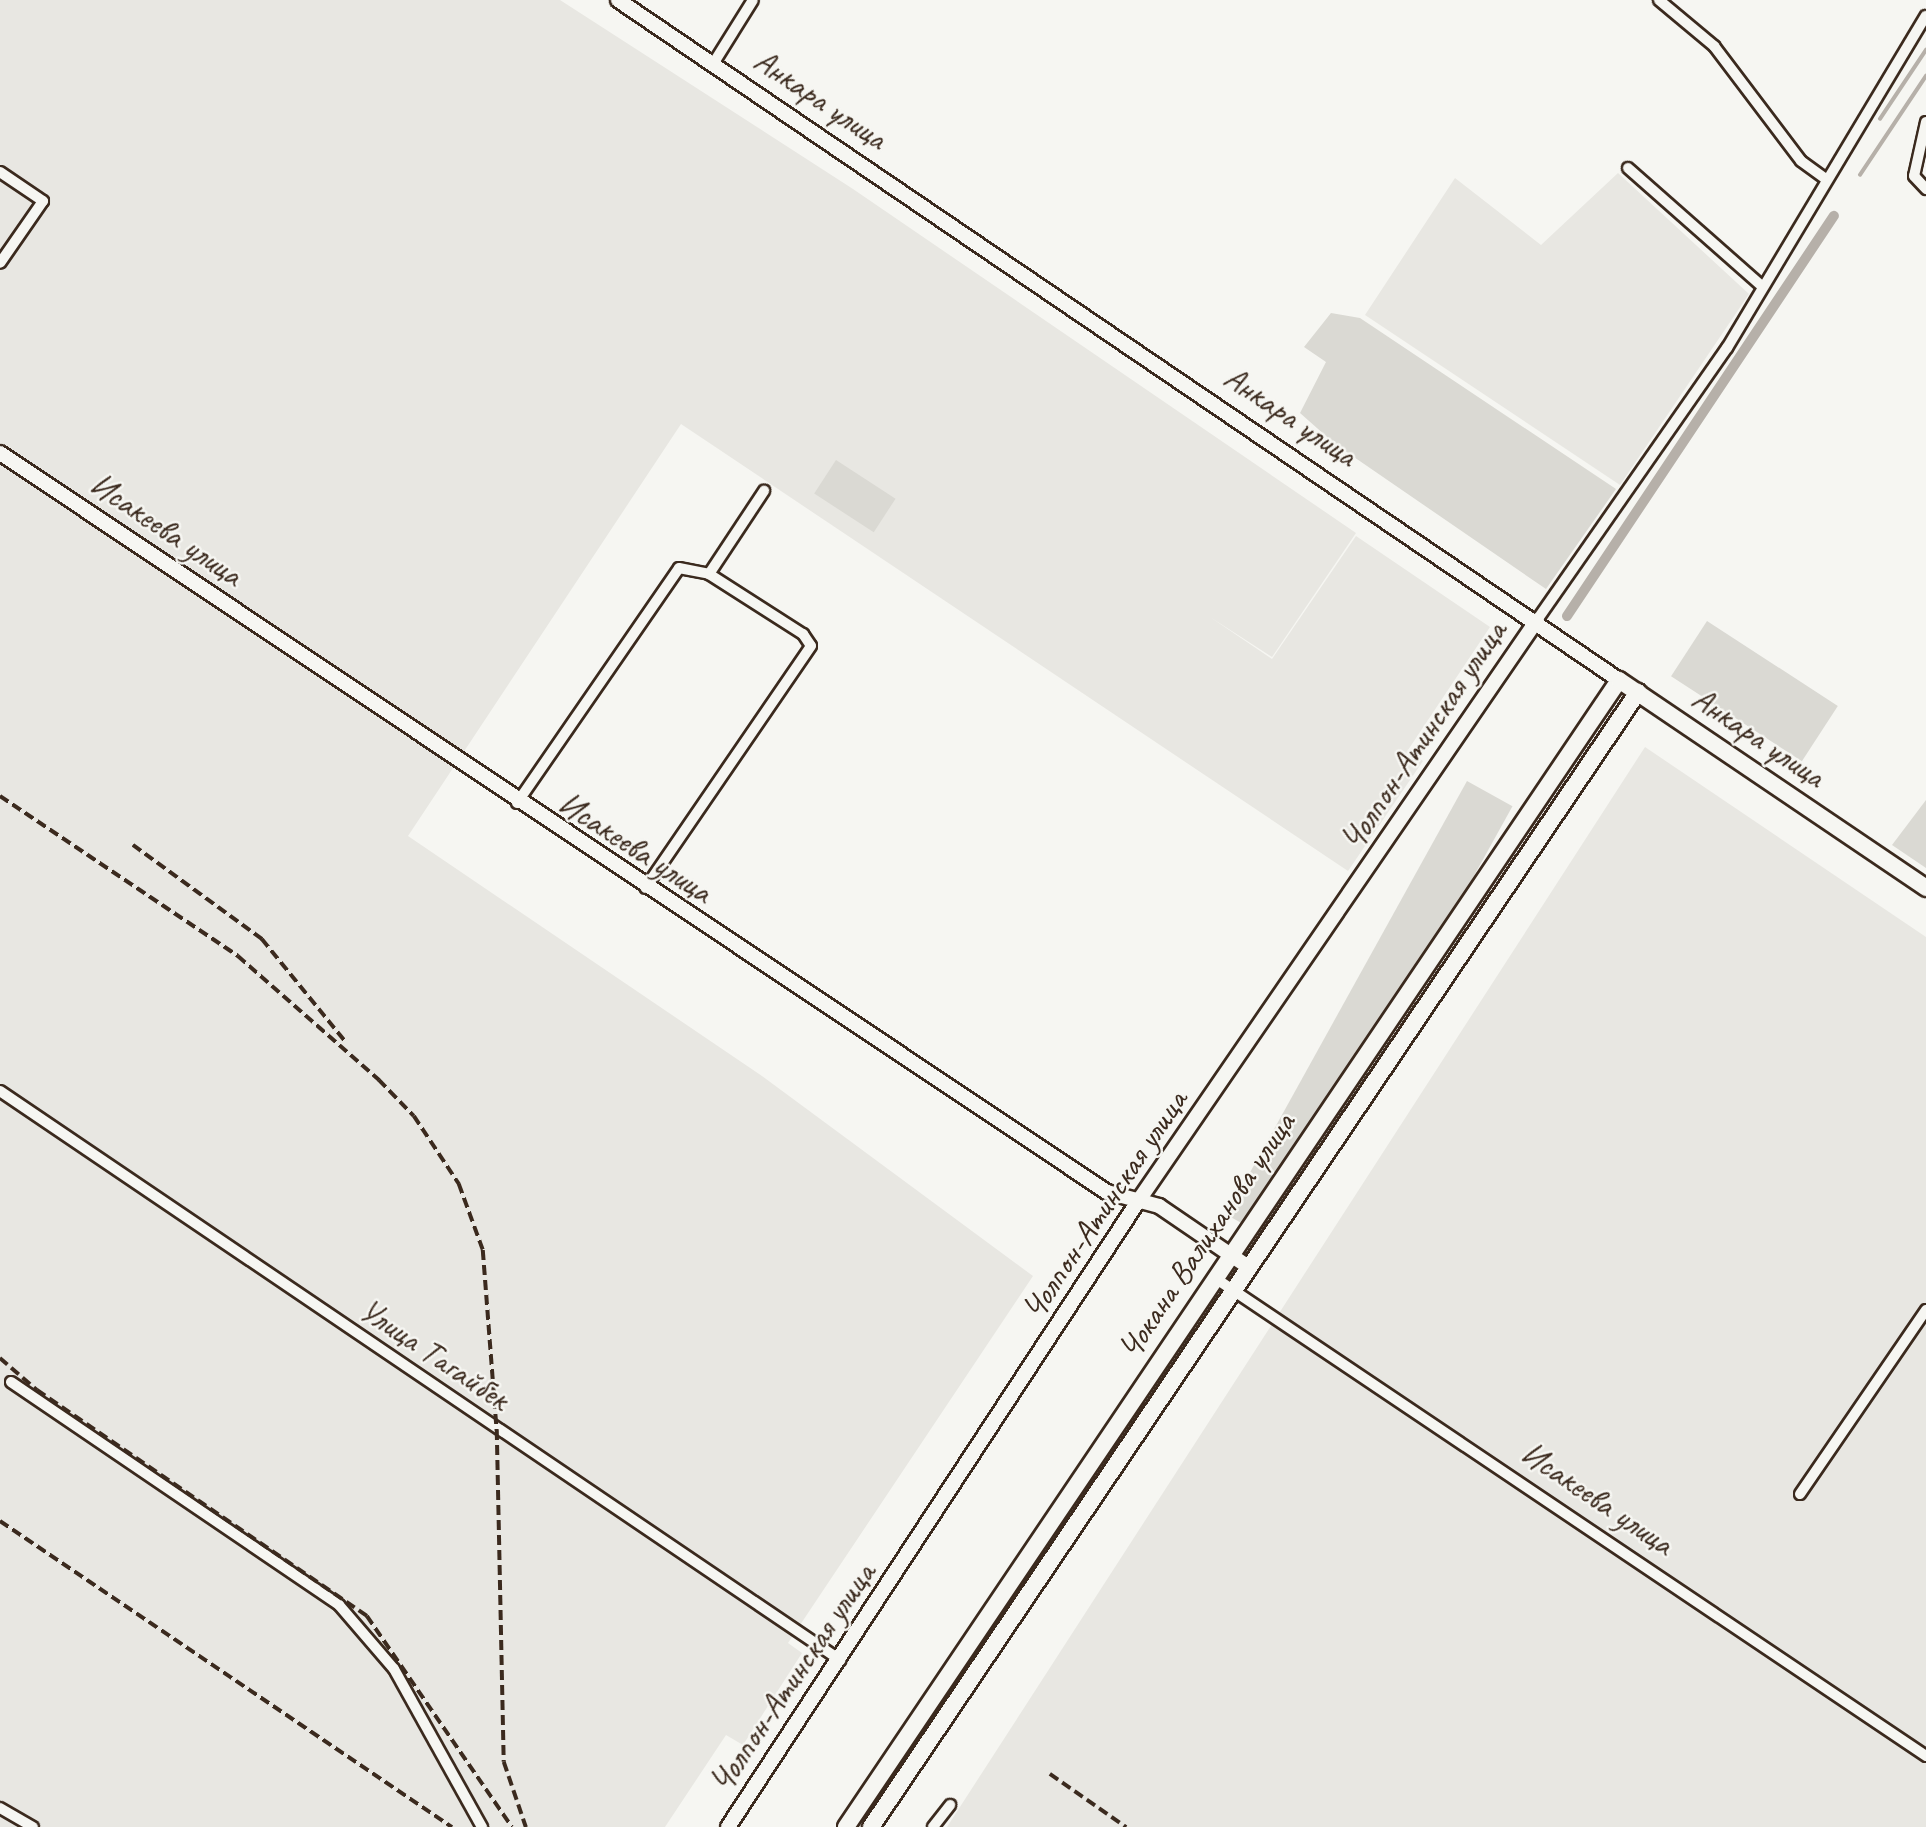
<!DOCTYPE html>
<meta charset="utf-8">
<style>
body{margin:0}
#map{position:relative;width:1926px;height:1827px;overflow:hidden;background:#f6f6f2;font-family:Caveat,sans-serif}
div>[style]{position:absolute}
.built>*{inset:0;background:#e8e7e2}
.green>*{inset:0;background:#dad9d3;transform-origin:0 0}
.stream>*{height:3.5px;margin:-1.75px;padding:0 1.75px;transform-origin:1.75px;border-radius:1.75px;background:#b6b0a9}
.canal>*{height:10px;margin:-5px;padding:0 5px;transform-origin:5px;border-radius:5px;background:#b6b0a9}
.roads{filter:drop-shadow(2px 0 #3b2a1e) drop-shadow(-2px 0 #3b2a1e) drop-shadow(0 2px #3b2a1e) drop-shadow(0 -2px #3b2a1e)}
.street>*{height:10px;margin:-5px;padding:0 5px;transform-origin:5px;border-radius:5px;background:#f6f6f2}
.secondary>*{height:14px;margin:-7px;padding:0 7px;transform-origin:7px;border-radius:7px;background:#f6f6f2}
.primary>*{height:16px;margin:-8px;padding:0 8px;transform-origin:8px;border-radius:8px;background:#f6f6f2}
.rail>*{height:3.5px;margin-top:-1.75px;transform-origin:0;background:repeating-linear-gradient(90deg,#3b2a1e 0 10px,transparent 0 15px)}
span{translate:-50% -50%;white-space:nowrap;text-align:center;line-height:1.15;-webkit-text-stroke:5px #f6f6f2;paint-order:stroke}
.street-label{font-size:33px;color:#3b2a1e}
</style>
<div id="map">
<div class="built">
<div style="clip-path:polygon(0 0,560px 0,853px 189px,1356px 533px,1272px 657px,1210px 617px,1272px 659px,1356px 536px,1490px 627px,1408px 750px,1423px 761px,1348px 871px,681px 424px,408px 836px,762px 1076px,1033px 1276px,788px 1643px,802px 1653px,743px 1745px,726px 1735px,665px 1827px,0 1827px)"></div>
<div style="clip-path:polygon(1618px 173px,1749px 294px,1620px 485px,1365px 315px,1455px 178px,1541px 245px)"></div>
<div style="clip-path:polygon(1645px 747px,1926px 937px,1926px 1827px,947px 1827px)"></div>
</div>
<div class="green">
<div style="clip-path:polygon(1331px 313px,1360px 318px,1616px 489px,1546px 589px,1335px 444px,1300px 413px,1326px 362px,1304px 347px)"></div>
<div style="left:836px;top:460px;width:71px;height:40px;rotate:33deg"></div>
<div style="left:1707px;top:621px;width:156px;height:66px;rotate:33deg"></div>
<div style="left:1467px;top:781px;width:52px;height:496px;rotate:29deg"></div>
<div style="clip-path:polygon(1926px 800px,1926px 868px,1892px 845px)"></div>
</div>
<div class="stream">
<div style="left:1880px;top:119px;width:83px;rotate:-56.3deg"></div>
<div style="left:1860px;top:175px;width:119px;rotate:-56.3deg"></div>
</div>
<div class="canal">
<div style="left:1567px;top:616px;width:481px;rotate:-56.3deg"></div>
</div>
<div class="roads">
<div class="street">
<div style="left:1659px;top:0;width:72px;rotate:39.9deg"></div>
<div style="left:1714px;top:46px;width:144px;rotate:52.9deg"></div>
<div style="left:1801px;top:161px;width:29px;rotate:36deg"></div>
<div style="left:713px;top:64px;width:75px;rotate:-58deg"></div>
<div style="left:1926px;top:122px;width:55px;rotate:102.5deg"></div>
<div style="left:1914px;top:176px;width:18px;rotate:47deg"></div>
<div style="left:1628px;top:168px;width:179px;rotate:41.4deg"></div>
<div style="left:0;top:172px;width:52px;rotate:34deg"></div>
<div style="left:43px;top:201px;width:75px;rotate:124.7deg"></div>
<div style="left:709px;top:574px;width:100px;rotate:-56.5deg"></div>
<div style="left:1537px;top:620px;width:332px;rotate:-55.1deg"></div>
<div style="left:1727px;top:348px;width:387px;rotate:-59.1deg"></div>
<div style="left:517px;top:803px;width:285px;rotate:-55.4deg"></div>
<div style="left:679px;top:568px;width:31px;rotate:11deg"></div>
<div style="left:709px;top:574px;width:112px;rotate:32.6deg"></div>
<div style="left:803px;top:634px;width:14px;rotate:56deg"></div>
<div style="left:811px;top:646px;width:293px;rotate:124.4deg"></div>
<div style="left:0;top:1091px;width:1015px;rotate:34.11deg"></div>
<div style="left:1215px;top:1278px;width:857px;rotate:33.91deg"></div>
<div style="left:11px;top:1382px;width:397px;rotate:34.2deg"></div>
<div style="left:339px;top:1605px;width:84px;rotate:49.3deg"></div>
<div style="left:394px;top:1669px;width:181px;rotate:60.9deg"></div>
<div style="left:1800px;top:1494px;width:223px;rotate:-55.6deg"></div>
<div style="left:0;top:1808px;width:38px;rotate:30deg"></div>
<div style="left:933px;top:1827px;width:28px;rotate:-52deg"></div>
</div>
<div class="secondary">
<div style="left:618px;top:0;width:1210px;rotate:34.19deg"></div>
<div style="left:0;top:453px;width:1331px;rotate:33.73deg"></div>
<div style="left:1107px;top:1192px;width:54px;rotate:15.1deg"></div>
<div style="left:1159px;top:1206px;width:110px;rotate:34.3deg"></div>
<div style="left:728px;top:1827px;width:750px;rotate:-56.76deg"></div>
<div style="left:1139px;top:1200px;width:703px;rotate:-55.54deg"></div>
</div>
<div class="primary">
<div style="left:846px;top:1827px;width:1383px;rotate:-56.02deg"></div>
<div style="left:1619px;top:680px;width:371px;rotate:34.1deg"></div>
<div style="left:871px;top:1827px;width:1370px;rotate:-55.95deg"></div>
</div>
</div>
<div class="rail">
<div style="left:0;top:796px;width:287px;rotate:33.9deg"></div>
<div style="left:238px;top:956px;width:188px;rotate:41.3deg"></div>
<div style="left:379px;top:1080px;width:50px;rotate:45.8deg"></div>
<div style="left:414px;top:1116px;width:82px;rotate:56.5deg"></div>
<div style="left:459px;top:1184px;width:70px;rotate:70deg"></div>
<div style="left:483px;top:1250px;width:181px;rotate:85.6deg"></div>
<div style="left:497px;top:1430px;width:332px;rotate:88.8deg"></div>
<div style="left:504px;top:1762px;width:69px;rotate:71.3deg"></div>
<div style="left:133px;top:845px;width:160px;rotate:36.1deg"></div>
<div style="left:262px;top:939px;width:132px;rotate:50.9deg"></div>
<div style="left:0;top:1358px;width:49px;rotate:40.9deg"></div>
<div style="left:37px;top:1390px;width:400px;rotate:34.4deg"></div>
<div style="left:367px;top:1616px;width:256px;rotate:55.5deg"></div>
<div style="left:0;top:1521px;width:546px;rotate:34.1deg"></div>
<div style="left:1050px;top:1774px;width:93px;rotate:34.9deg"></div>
</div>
<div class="street-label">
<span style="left:820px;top:100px;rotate:34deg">Анкара улица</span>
<span style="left:1290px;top:417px;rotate:34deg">Анкара улица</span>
<span style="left:166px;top:530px;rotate:34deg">Исакеева улица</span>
<span style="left:1424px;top:736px;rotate:-56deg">Чолпон-Атинская улица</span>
<span style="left:1758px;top:738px;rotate:34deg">Анкара улица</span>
<span style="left:635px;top:848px;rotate:33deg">Исакеева улица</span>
<span style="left:1105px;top:1205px;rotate:-56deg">Чолпон-Атинская улица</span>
<span style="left:1207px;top:1236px;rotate:-56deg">Чокана Валиханова улица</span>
<span style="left:434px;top:1355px;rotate:34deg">Улица Тагайбек</span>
<span style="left:1597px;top:1499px;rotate:34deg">Исакеева улица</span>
<span style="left:793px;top:1678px;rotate:-56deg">Чолпон-Атинская улица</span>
</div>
</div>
